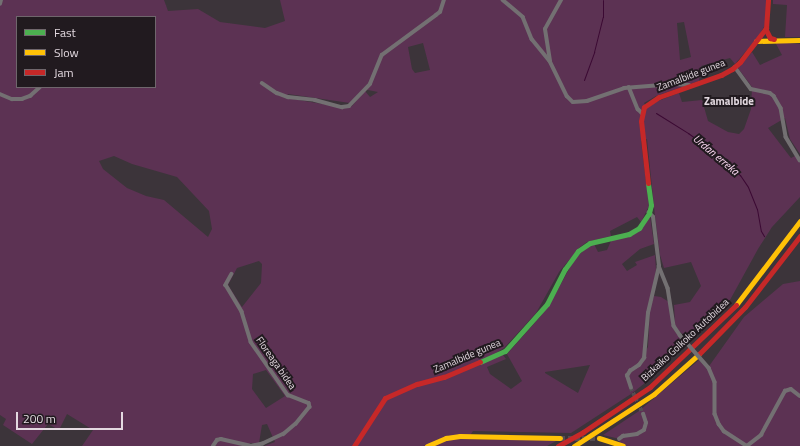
<!DOCTYPE html>
<style>
body{margin:0}
#map{position:relative;width:800px;height:446px;overflow:hidden;background:#3c343a;font-family:"Titillium Web",sans-serif}
div>[style]{position:absolute}
.green>*{inset:0;background:#5c3253}
.stream>*{height:1px;margin:-0.5px;padding:0 0.5px;transform-origin:0.5px;border-radius:0.5px;background:#3b0933}
.street-tunnel>*{height:3.5px;margin-top:-1.75px;transform-origin:0;background:repeating-linear-gradient(90deg,#554d53 0 3.5px,transparent 0 5.5px)}
.secondary-tunnel>*{height:5px;margin-top:-2.5px;transform-origin:0;background:repeating-linear-gradient(90deg,#554d53 0 5px,transparent 0 7.5px)}
.street>*{height:3.5px;margin:-1.75px;padding:0 1.75px;transform-origin:1.75px;border-radius:1.75px;background:#737072}
.fast>*{height:5px;margin:-2.5px;padding:0 2.5px;transform-origin:2.5px;border-radius:2.5px;background:#4caf50}
.slow>*{height:5px;margin:-2.5px;padding:0 2.5px;transform-origin:2.5px;border-radius:2.5px;background:#ffc107}
.jam>*{height:5px;margin:-2.5px;padding:0 2.5px;transform-origin:2.5px;border-radius:2.5px;background:#c62828}
.street-bridge>*{height:3.5px;margin:-1.75px;padding:0 1.75px;transform-origin:1.75px;border-radius:1.75px;background:#737072}
span{translate:-50% -50%;white-space:nowrap;text-align:center;line-height:1.15;-webkit-text-stroke:4px #211a1f;paint-order:stroke}
.street-label{font-size:10px;color:#e3d9e0}
.neighbourhood-label{font-size:11px;color:#e3d9e0;font-weight:700}
.water-label{font-size:11px;color:#fbd7f1;font-style:italic}
.legend{position:absolute;left:16px;top:16px;width:140px;height:72px;box-sizing:border-box;background:#211a1f;border:1px solid #6f666c;margin:0;padding:5px 7px;list-style:none;font-size:12px;color:#e3d9e0}
.legend li{display:flex;align-items:center;gap:8px;height:20px}
.legend b{width:20px;border:1px solid #6f666c}
.scale{position:absolute;left:16px;top:412px;width:107px;height:18px;box-sizing:border-box;border:2px solid #e3d9e0;border-top:0;padding-left:5px;font-size:12px;line-height:14px;white-space:nowrap;color:#e3d9e0;-webkit-text-stroke:3px #211a1f;paint-order:stroke}
</style>
<div id="map">
<div class="green">
<div style="clip-path:polygon(evenodd,0 0,164px 0,168px 11px,198px 9px,220px 22px,265px 28px,285px 21px,280px 0,768px 0,765px 25px,758px 37px,735px 64px,730px 58px,701px 66px,699px 81px,656px 96px,644px 103px,647px 108px,658px 101px,679px 93px,682px 102px,702px 100px,708px 121px,728px 132px,739px 134px,744px 129px,751px 109px,752px 87px,738px 68px,752px 52px,760px 65px,782px 55px,775px 42px,800px 44px,800px 154px,790px 139px,785px 118px,768px 128px,791px 158px,797px 155px,800px 160px,800px 197px,772px 227px,758px 249px,730px 300px,713px 320px,689px 338px,680px 332px,675px 325px,674px 305px,690px 302px,701px 286px,691px 262px,664px 268px,660px 255px,655px 216px,647px 139px,641px 141px,649px 206px,641px 222px,637px 217px,610px 231px,611px 236px,587px 242px,580px 247px,559px 272px,536px 313px,504px 348px,496px 353px,503px 355px,506px 359px,487px 367px,490px 374px,511px 389px,522px 381px,507px 354px,540px 317px,555px 295px,574px 260px,588px 246px,594px 244px,598px 252px,607px 250px,611px 241px,636px 233px,650px 216px,654px 244px,640px 249px,622px 264px,627px 271px,637px 265px,635px 262px,655px 255px,656px 270px,643px 355px,648px 347px,650px 309px,654px 296px,661px 297px,669px 302px,674px 330px,684px 343px,650px 379px,631px 394px,571px 433px,473px 431px,469px 437px,558px 440px,547px 446px,264px 446px,275px 442px,267px 424px,262px 425px,259px 443px,250px 443px,249px 446px,82px 446px,93px 430px,67px 414px,59px 430px,48px 424px,32px 444px,3px 425px,6px 419px,0 415px,0 0,17px 17px,155px 17px,155px 87px,17px 87px,17px 17px,0 0,684px 22px,691px 57px,680px 60px,677px 23px,684px 22px,0 0,423px 43px,430px 70px,415px 73px,412px 69px,408px 47px,423px 43px,0 0,363px 89px,378px 92px,370px 97px,365px 91px,352px 106px,346px 108px,287px 98px,288px 94px,350px 103px,363px 89px,0 0,114px 156px,132px 164px,177px 177px,209px 211px,212px 229px,208px 237px,164px 200px,146px 196px,127px 188px,103px 169px,99px 161px,114px 156px,0 0,259px 261px,262px 264px,261px 283px,242px 307px,228px 285px,237px 268px,259px 261px,0 0,590px 365px,578px 393px,545px 373px,545px 372px,590px 365px,0 0,266px 370px,285px 396px,266px 408px,252px 389px,253px 374px,266px 370px)"></div>
<div style="clip-path:polygon(773px 0,800px 0,800px 37px,785px 37px,787px 5px,773px 4px)"></div>
<div style="clip-path:polygon(800px 281px,800px 446px,618px 446px,620px 439px,603px 435px,639px 411px,699px 360px,707px 369px,744px 317px,783px 284px)"></div>
</div>
<div class="stream">
<div style="left:584px;top:80px;width:30px;rotate:-70deg"></div>
<div style="left:594px;top:52px;width:36px;rotate:-76deg"></div>
<div style="left:603px;top:17px;width:17px;rotate:-90deg"></div>
<div style="left:656px;top:113px;width:38px;rotate:32deg"></div>
<div style="left:688px;top:133px;width:39px;rotate:36deg"></div>
<div style="left:720px;top:156px;width:28px;rotate:44deg"></div>
<div style="left:740px;top:175px;width:14px;rotate:56deg"></div>
<div style="left:748px;top:187px;width:24px;rotate:68deg"></div>
<div style="left:757px;top:209px;width:22px;rotate:80deg"></div>
<div style="left:761px;top:231px;width:6px;rotate:59deg"></div>
</div>
<div class="street-tunnel">
<div style="left:631px;top:388px;width:29px;rotate:65deg"></div>
</div>
<div class="secondary-tunnel">
<div style="left:560px;top:438px;width:39px"></div>
</div>
<div class="street">
<div style="left:503px;top:0;width:26px;rotate:40deg"></div>
<div style="left:523px;top:17px;width:24px;rotate:68deg"></div>
<div style="left:532px;top:39px;width:28px;rotate:51deg"></div>
<div style="left:550px;top:61px;width:39px;rotate:64deg"></div>
<div style="left:567px;top:96px;width:8px;rotate:45deg"></div>
<div style="left:573px;top:102px;width:14px;rotate:-4deg"></div>
<div style="left:587px;top:101px;width:39px;rotate:-19deg"></div>
<div style="left:624px;top:88px;width:50px;rotate:-4.6deg"></div>
<div style="left:674px;top:84px;width:15px;rotate:4deg"></div>
<div style="left:0;top:4px;width:4px;rotate:-76deg"></div>
<div style="left:550px;top:61px;width:32px;rotate:-99deg"></div>
<div style="left:545px;top:29px;width:33px;rotate:-61deg"></div>
<div style="left:735px;top:67px;width:27px;rotate:54deg"></div>
<div style="left:751px;top:89px;width:19px;rotate:12deg"></div>
<div style="left:770px;top:93px;width:5px;rotate:37deg"></div>
<div style="left:774px;top:96px;width:14px;rotate:60deg"></div>
<div style="left:781px;top:108px;width:29px;rotate:80deg"></div>
<div style="left:786px;top:137px;width:27px;rotate:59deg"></div>
<div style="left:262px;top:83px;width:18px;rotate:34deg"></div>
<div style="left:277px;top:93px;width:12px;rotate:20deg"></div>
<div style="left:288px;top:97px;width:27px;rotate:6deg"></div>
<div style="left:315px;top:100px;width:28px;rotate:15deg"></div>
<div style="left:342px;top:107px;width:7px;rotate:-8deg"></div>
<div style="left:349px;top:106px;width:30px;rotate:-46deg"></div>
<div style="left:370px;top:84px;width:31px;rotate:-68deg"></div>
<div style="left:382px;top:55px;width:67px;rotate:-36.5deg"></div>
<div style="left:436px;top:15px;width:5px;rotate:-37deg"></div>
<div style="left:440px;top:12px;width:13px;rotate:-72deg"></div>
<div style="left:629px;top:87px;width:24px;rotate:68deg"></div>
<div style="left:638px;top:109px;width:6px;rotate:45deg"></div>
<div style="left:0;top:94px;width:13px;rotate:23deg"></div>
<div style="left:12px;top:99px;width:10px"></div>
<div style="left:22px;top:99px;width:9px;rotate:-21deg"></div>
<div style="left:30px;top:96px;width:13px;rotate:-42deg"></div>
<div style="left:659px;top:266px;width:24px;rotate:68deg"></div>
<div style="left:668px;top:288px;width:38px;rotate:81deg"></div>
<div style="left:674px;top:326px;width:11px;rotate:56deg"></div>
<div style="left:232px;top:274px;width:13px;rotate:119deg"></div>
<div style="left:226px;top:285px;width:31px;rotate:59deg"></div>
<div style="left:242px;top:312px;width:31px;rotate:73deg"></div>
<div style="left:251px;top:342px;width:65px;rotate:55.1deg"></div>
<div style="left:288px;top:395px;width:22px;rotate:21deg"></div>
<div style="left:309px;top:403px;width:4px;rotate:76deg"></div>
<div style="left:310px;top:407px;width:22px;rotate:129deg"></div>
<div style="left:296px;top:424px;width:16px;rotate:140deg"></div>
<div style="left:284px;top:434px;width:23px;rotate:155deg"></div>
<div style="left:263px;top:444px;width:10px;rotate:169deg"></div>
<div style="left:709px;top:368px;width:15px;rotate:67deg"></div>
<div style="left:715px;top:382px;width:32px;rotate:90deg"></div>
<div style="left:715px;top:414px;width:11px;rotate:68deg"></div>
<div style="left:719px;top:424px;width:9px;rotate:54deg"></div>
<div style="left:724px;top:431px;width:27px;rotate:33deg"></div>
<div style="left:631px;top:388px;width:13px;rotate:-108deg"></div>
<div style="left:627px;top:376px;width:6px;rotate:-59deg"></div>
<div style="left:630px;top:371px;width:11px;rotate:-34deg"></div>
<div style="left:639px;top:365px;width:9px;rotate:-54deg"></div>
<div style="left:644px;top:358px;width:45px;rotate:-84.9deg"></div>
<div style="left:648px;top:313px;width:48px;rotate:-76.8deg"></div>
<div style="left:659px;top:266px;width:49px;rotate:-97deg"></div>
<div style="left:653px;top:217px;width:6px;rotate:-135deg"></div>
<div style="left:619px;top:439px;width:5px;rotate:-37deg"></div>
<div style="left:623px;top:436px;width:14px;rotate:-8deg"></div>
<div style="left:637px;top:434px;width:8px;rotate:-30deg"></div>
<div style="left:644px;top:430px;width:7px;rotate:-74deg"></div>
<div style="left:646px;top:423px;width:9px;rotate:-108deg"></div>
<div style="left:213px;top:446px;width:7px;rotate:-56deg"></div>
<div style="left:217px;top:440px;width:4px;rotate:-14deg"></div>
<div style="left:221px;top:439px;width:32px;rotate:13deg"></div>
<div style="left:747px;top:446px;width:18px;rotate:-38deg"></div>
<div style="left:761px;top:435px;width:50px;rotate:-61.4deg"></div>
<div style="left:785px;top:391px;width:6px;rotate:-18deg"></div>
<div style="left:791px;top:389px;width:11px;rotate:38deg"></div>
</div>
<div class="fast">
<div style="left:480px;top:362px;width:27px;rotate:-24deg"></div>
<div style="left:505px;top:351px;width:63px;rotate:-48.2deg"></div>
<div style="left:547px;top:304px;width:39px;rotate:-63deg"></div>
<div style="left:565px;top:269px;width:22px;rotate:-54deg"></div>
<div style="left:578px;top:251px;width:14px;rotate:-34deg"></div>
<div style="left:590px;top:243px;width:40px;rotate:-13deg"></div>
<div style="left:629px;top:234px;width:12px;rotate:-31deg"></div>
<div style="left:639px;top:228px;width:18px;rotate:-56deg"></div>
<div style="left:649px;top:213px;width:8px;rotate:-76deg"></div>
<div style="left:651px;top:205px;width:22px;rotate:-98deg"></div>
</div>
<div class="slow">
<div style="left:756px;top:41px;width:44px;rotate:-1.3deg"></div>
<div style="left:736px;top:305px;width:106px;rotate:-52.7deg"></div>
<div style="left:599px;top:438px;width:25px;rotate:18deg"></div>
<div style="left:427px;top:446px;width:21px;rotate:-23deg"></div>
<div style="left:446px;top:438px;width:14px;rotate:-8deg"></div>
<div style="left:460px;top:436px;width:100px;rotate:1.1deg"></div>
<div style="left:574px;top:446px;width:95px;rotate:-33deg"></div>
<div style="left:654px;top:394px;width:60px;rotate:-41.6deg"></div>
</div>
<div class="jam">
<div style="left:768px;top:0;width:30px;rotate:94deg"></div>
<div style="left:766px;top:30px;width:9px;rotate:63deg"></div>
<div style="left:770px;top:38px;width:4px;rotate:14deg"></div>
<div style="left:648px;top:183px;width:62px;rotate:-96.4deg"></div>
<div style="left:641px;top:121px;width:14px;rotate:-78deg"></div>
<div style="left:644px;top:107px;width:18px;rotate:-34deg"></div>
<div style="left:659px;top:97px;width:66px;rotate:-19.5deg"></div>
<div style="left:721px;top:75px;width:13px;rotate:-29deg"></div>
<div style="left:732px;top:69px;width:11px;rotate:-41deg"></div>
<div style="left:740px;top:62px;width:43px;rotate:-52.6deg"></div>
<div style="left:699px;top:354px;width:66px;rotate:-45.6deg"></div>
<div style="left:745px;top:307px;width:90px;rotate:-52.2deg"></div>
<div style="left:354px;top:446px;width:57px;rotate:-57.1deg"></div>
<div style="left:385px;top:398px;width:35px;rotate:-24deg"></div>
<div style="left:417px;top:384px;width:28px;rotate:-15deg"></div>
<div style="left:444px;top:377px;width:39px;rotate:-23deg"></div>
<div style="left:558px;top:446px;width:29px;rotate:-29deg"></div>
<div style="left:583px;top:432px;width:81px;rotate:-33.9deg"></div>
<div style="left:650px;top:387px;width:119px;rotate:-43.6deg"></div>
</div>
<div class="street-bridge">
<div style="left:680px;top:335px;width:44px;rotate:48.7deg"></div>
</div>
<div class="street-label">
<span style="left:691px;top:75px;rotate:-21deg">Zamalbide gunea</span>
<span style="left:685px;top:340px;rotate:-43deg">Bizkaiko Golkoko Autobidea</span>
<span style="left:467px;top:356px;rotate:-23deg">Zamalbide gunea</span>
<span style="left:276px;top:363px;rotate:55deg">Floreaga bidea</span>
</div>
<div class="neighbourhood-label">
<span style="left:729px;top:101px">Zamalbide</span>
</div>
<div class="water-label">
<span style="left:716px;top:155px;rotate:40deg">Urdan erreka</span>
</div>
<ul class="legend">
<li><b style="height:5px;background:#4caf50"></b>Fast</li>
<li><b style="height:5px;background:#ffc107"></b>Slow</li>
<li><b style="height:5px;background:#c62828"></b>Jam</li>
</ul>
<div class="scale">200 m</div>
</div>
